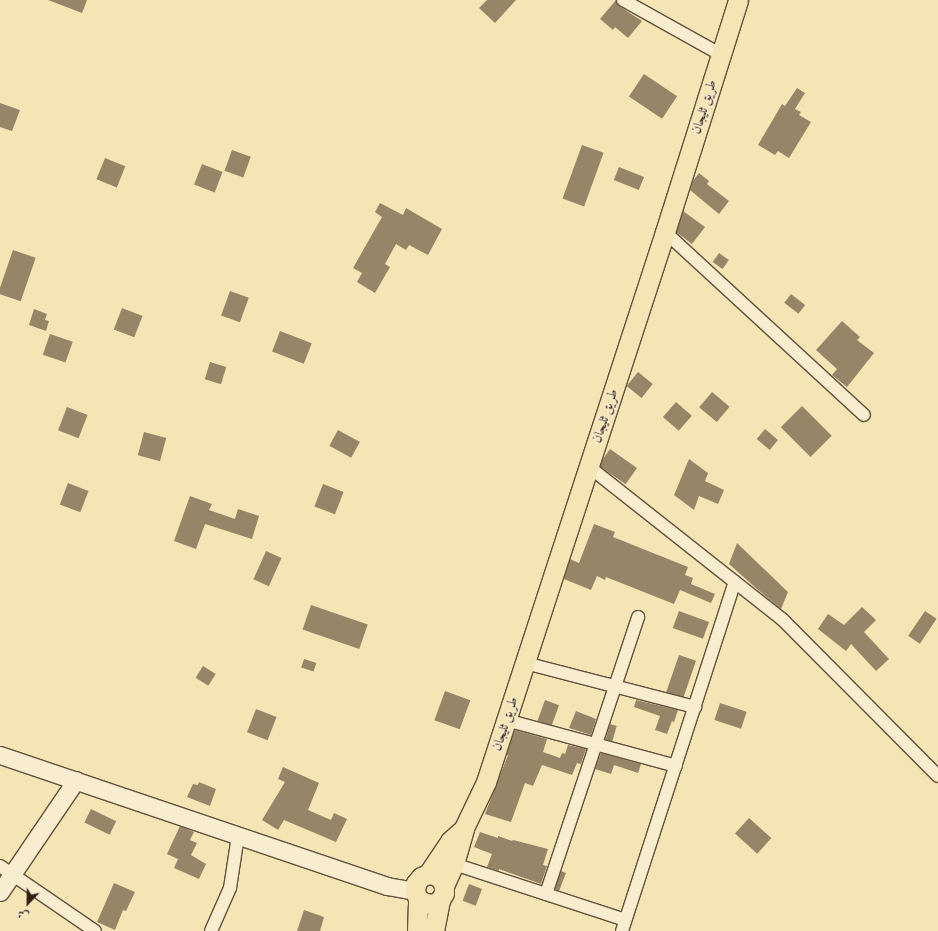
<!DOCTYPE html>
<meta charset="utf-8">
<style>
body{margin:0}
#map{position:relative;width:938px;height:931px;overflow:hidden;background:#f5e4b4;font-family:"IM FELL Great Primer",Amiri,serif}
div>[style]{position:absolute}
.building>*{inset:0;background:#978568;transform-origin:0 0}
.roads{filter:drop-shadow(1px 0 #63503d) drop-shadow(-1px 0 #63503d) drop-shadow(0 1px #63503d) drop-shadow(0 -1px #63503d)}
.street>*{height:12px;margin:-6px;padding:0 6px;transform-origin:6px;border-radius:6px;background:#f8edce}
.secondary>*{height:17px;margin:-8.5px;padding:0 8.5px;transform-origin:8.5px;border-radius:8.5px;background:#f8edce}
.primary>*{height:19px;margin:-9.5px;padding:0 9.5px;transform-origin:9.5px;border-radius:9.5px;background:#f5e4b4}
span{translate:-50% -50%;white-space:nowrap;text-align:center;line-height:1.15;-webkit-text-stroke:3px #f8edce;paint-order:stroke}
.street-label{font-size:14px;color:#321e15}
.north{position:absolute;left:8px;top:883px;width:40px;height:40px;-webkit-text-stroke:3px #f8edce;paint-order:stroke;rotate:202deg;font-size:11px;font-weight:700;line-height:16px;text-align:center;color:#321e15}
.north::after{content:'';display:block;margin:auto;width:14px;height:18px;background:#321e15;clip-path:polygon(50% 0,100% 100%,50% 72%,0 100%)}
</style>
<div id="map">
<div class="building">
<div style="clip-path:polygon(48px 0,87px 0,82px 13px)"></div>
<div style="clip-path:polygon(487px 0,516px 0,495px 23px,479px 8px)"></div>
<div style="clip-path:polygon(616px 0,619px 6px,642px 21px,628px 38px,615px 27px,613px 30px,600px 19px)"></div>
<div style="left:644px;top:74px;width:40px;height:27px;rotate:34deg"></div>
<div style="clip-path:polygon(797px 88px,805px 93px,795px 109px,801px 112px,799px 115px,811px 122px,789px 158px,778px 151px,775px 155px,758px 145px,782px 104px,785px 106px)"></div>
<div style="clip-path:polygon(0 103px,20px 110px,12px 131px,0 127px)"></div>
<div style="left:582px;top:145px;width:23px;height:57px;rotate:20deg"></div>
<div style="left:232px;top:150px;width:20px;height:22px;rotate:20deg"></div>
<div style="left:105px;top:158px;width:22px;height:23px;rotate:22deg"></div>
<div style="left:202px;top:164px;width:22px;height:22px;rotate:21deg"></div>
<div style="left:619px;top:167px;width:27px;height:14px;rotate:22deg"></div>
<div style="clip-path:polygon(699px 173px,709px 181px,707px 184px,729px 201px,719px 214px,690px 190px,693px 181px)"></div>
<div style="clip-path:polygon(380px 203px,403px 215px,406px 208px,442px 229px,428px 255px,409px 245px,406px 250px,396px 244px,385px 264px,390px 267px,375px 293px,357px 282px,362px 273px,353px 268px,382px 217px,375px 212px)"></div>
<div style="clip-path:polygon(683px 211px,705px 227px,692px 244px,676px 232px)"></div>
<div style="left:13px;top:250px;width:24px;height:46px;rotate:19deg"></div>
<div style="left:719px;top:253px;width:12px;height:11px;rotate:35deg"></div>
<div style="left:230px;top:291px;width:20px;height:26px;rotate:20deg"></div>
<div style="left:791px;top:294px;width:18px;height:11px;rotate:38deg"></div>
<div style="left:122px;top:308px;width:22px;height:23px;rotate:21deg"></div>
<div style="clip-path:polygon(34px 309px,47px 314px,45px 320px,49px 321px,46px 331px,29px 325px)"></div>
<div style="clip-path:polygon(842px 321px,860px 337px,857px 340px,874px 353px,847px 387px,832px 375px,837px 369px,816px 350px)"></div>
<div style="left:280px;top:331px;width:34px;height:22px;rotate:21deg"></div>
<div style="left:50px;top:334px;width:24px;height:22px;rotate:19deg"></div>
<div style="left:210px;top:362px;width:17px;height:18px;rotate:17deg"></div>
<div style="left:638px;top:372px;width:19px;height:18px;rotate:39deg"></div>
<div style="left:712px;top:392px;width:23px;height:20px;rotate:40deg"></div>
<div style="left:676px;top:402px;width:21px;height:20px;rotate:41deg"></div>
<div style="left:802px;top:406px;width:42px;height:30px;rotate:45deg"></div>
<div style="left:67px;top:407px;width:22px;height:25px;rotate:21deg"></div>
<div style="left:765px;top:429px;width:17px;height:13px;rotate:40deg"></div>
<div style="left:338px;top:430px;width:25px;height:18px;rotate:29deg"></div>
<div style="left:144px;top:432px;width:23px;height:24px;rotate:15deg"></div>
<div style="left:610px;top:449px;width:33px;height:20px;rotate:35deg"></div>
<div style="clip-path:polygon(689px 459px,708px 473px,705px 481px,724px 490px,718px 504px,699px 496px,694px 510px,674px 495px)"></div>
<div style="left:68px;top:483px;width:22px;height:23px;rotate:21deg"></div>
<div style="left:323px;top:484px;width:22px;height:24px;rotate:21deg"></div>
<div style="clip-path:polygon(190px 496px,212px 504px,209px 510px,235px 519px,238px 509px,259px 516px,252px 539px,205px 524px,196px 549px,174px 541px)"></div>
<div style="clip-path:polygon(594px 524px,615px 532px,613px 537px,688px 567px,685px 575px,693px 578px,691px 584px,715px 594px,711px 603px,680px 590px,674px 604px,606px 577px,605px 580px,597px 576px,591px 590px,564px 579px,570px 559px,579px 563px)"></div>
<div style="clip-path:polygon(737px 543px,788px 592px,781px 609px,757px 589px,729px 564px)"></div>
<div style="left:266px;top:551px;width:17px;height:31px;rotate:24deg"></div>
<div style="left:311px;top:605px;width:60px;height:26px;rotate:19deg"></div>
<div style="clip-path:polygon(862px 607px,876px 620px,864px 632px,889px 659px,876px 671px,851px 644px,846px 651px,818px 629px,828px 614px,844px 625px)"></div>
<div style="left:679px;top:611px;width:32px;height:18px;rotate:20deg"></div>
<div style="left:925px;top:611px;width:14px;height:30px;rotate:34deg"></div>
<div style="left:679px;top:655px;width:18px;height:40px;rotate:19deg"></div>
<div style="left:304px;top:659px;width:13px;height:9px;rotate:18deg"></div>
<div style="left:203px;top:666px;width:15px;height:14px;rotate:32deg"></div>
<div style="left:445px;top:691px;width:27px;height:31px;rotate:20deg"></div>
<div style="left:545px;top:700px;width:15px;height:22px;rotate:20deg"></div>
<div style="clip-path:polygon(636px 700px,678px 710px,674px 722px,672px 721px,667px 734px,655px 730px,660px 716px,634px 707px)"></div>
<div style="left:720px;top:703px;width:28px;height:18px;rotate:18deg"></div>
<div style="left:256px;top:709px;width:22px;height:25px;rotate:21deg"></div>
<div style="clip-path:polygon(576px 711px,596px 719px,591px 735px,569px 728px)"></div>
<div style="left:610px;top:724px;width:7px;height:16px;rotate:16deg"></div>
<div style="clip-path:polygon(515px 730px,547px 739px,543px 752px,560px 758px,562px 753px,565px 754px,568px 745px,586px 749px,581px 764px,577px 763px,572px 775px,542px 765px,533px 786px,525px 783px,511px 822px,485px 814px,508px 755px,506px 755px)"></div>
<div style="clip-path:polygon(601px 753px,641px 764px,638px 773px,614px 765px,611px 774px,595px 769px)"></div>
<div style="clip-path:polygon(283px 767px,319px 783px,308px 810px,331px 820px,334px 813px,347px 819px,336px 842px,284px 820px,278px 830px,262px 820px,285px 782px,278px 779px)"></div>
<div style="clip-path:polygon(199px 782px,216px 789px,210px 806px,187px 797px,193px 784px,198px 785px)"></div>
<div style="left:91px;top:809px;width:28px;height:15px;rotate:26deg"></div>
<div style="left:749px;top:818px;width:30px;height:21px;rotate:42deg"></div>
<div style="clip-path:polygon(180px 826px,194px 832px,190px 840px,197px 843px,191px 855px,206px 864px,199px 879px,174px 868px,178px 859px,167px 854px)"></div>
<div style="clip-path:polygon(480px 832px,498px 838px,498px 836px,512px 841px,513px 840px,548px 849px,543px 865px,547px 866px,541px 884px,499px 869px,499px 871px,487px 867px,492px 854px,474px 847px)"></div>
<div style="clip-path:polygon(561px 871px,566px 873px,559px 891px,555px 889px)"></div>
<div style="clip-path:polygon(114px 883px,135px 892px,126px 911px,123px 910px,115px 930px,97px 922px)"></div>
<div style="left:469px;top:884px;width:14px;height:18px;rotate:21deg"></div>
<div style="clip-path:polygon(304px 910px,324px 917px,320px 931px,297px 931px)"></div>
</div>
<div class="roads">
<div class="street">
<div style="left:623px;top:0;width:111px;rotate:29.1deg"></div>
<div style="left:665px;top:232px;width:270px;rotate:42.6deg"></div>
<div style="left:588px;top:466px;width:247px;rotate:38.3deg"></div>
<div style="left:782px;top:619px;width:221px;rotate:45.2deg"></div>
<div style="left:525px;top:663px;width:176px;rotate:14.5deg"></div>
<div style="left:506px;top:720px;width:176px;rotate:15.1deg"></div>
<div style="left:454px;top:864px;width:180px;rotate:18.1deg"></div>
<div style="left:0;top:866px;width:115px;rotate:34.4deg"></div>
<div style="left:546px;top:894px;width:292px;rotate:-71.6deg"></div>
<div style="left:211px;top:931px;width:47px;rotate:-66.2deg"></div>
<div style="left:230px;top:888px;width:53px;rotate:-81.3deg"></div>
<div style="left:622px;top:931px;width:367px;rotate:-72.1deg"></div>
</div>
<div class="secondary">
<div style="left:0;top:755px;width:409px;rotate:18.7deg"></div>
<div style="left:387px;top:886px;width:28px;rotate:10deg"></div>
<div style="left:0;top:892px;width:135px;rotate:-55.8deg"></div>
</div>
<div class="primary">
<div style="left:428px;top:874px;width:40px;rotate:-56deg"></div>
<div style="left:450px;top:841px;width:15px;rotate:-42deg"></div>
<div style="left:444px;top:886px;width:24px;rotate:-66deg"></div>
<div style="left:454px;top:864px;width:37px;rotate:-74deg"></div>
<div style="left:464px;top:828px;width:51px;rotate:-64.4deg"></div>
<div style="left:486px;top:782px;width:578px;rotate:-71.97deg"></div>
<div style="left:665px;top:232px;width:243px;rotate:-72.5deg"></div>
<div style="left:417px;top:931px;width:32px;rotate:-88deg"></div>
<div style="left:418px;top:899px;width:9px;rotate:-111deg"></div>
<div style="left:415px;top:891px;width:8px;rotate:-83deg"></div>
<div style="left:416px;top:883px;width:8px;rotate:-50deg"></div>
<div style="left:421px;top:877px;width:8px;rotate:-23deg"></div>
<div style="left:428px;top:874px;width:7px;rotate:8deg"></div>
<div style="left:435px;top:875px;width:7px;rotate:34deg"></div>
<div style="left:441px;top:879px;width:8px;rotate:67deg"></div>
<div style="left:444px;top:886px;width:7px;rotate:90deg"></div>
<div style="left:444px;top:893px;width:8px;rotate:120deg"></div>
<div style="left:440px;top:900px;width:8px;rotate:150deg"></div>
<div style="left:433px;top:904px;width:8px;rotate:-173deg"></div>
<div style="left:425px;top:903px;width:8px;rotate:-150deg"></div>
<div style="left:434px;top:931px;width:32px;rotate:-79deg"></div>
</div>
</div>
<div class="street-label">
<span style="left:704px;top:107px;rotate:-73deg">طريق ثليجان</span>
<span style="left:605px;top:416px;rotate:-72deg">طريق ثليجان</span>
<span style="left:505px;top:724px;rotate:-72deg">طريق ثليجان</span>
</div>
<div class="north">ش</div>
</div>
